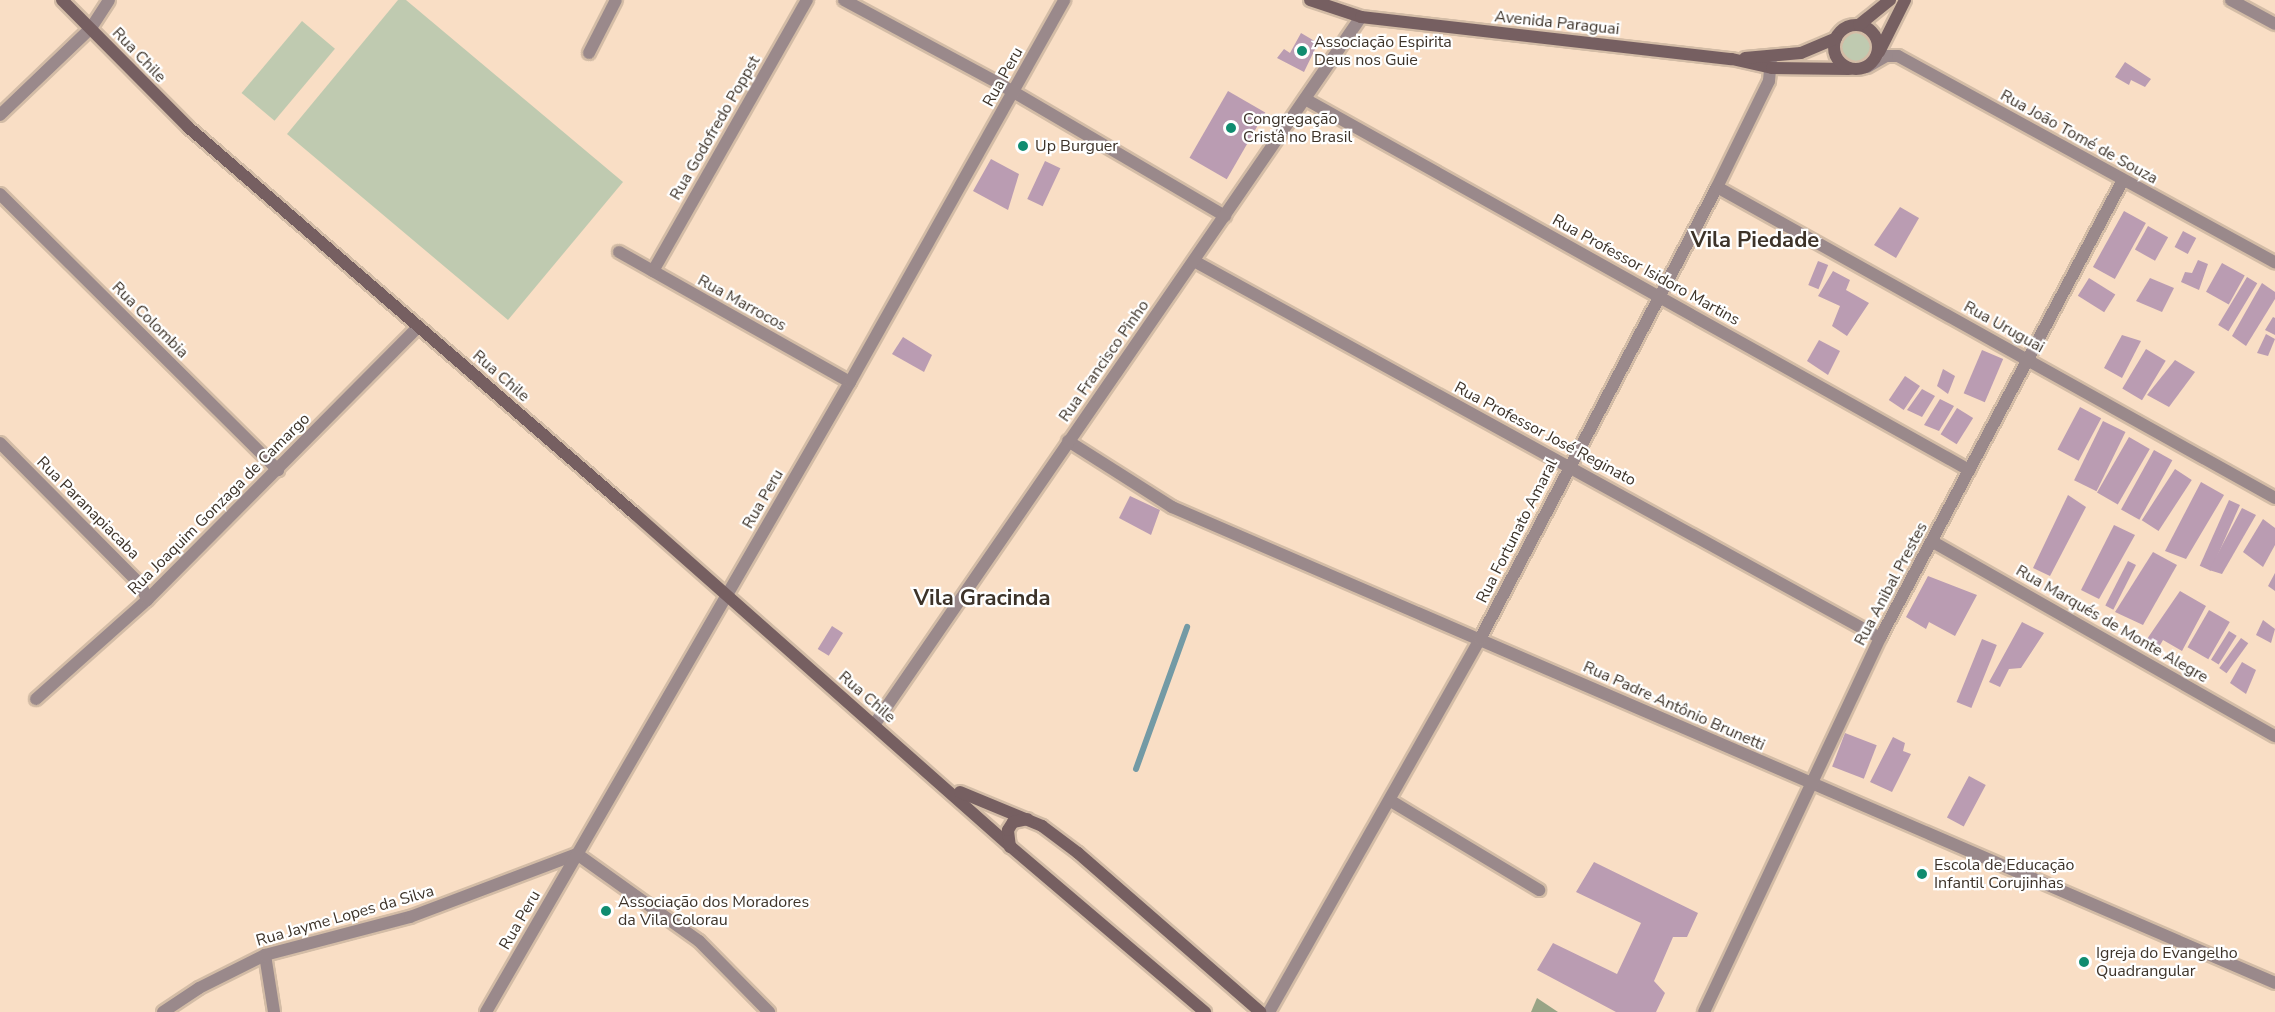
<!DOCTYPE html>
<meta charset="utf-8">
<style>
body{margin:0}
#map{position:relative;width:2275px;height:1012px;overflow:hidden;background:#f9dec5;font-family:"Nunito Sans",sans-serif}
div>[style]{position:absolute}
.green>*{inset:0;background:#bfcab0;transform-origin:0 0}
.round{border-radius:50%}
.forest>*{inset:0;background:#98a486}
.stream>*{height:6px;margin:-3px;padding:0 3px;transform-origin:3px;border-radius:3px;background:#739aa5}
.building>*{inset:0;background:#ba9cb2;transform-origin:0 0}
.roads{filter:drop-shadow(2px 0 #d3bca6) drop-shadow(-2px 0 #d3bca6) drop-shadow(0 2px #d3bca6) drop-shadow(0 -2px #d3bca6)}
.street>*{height:12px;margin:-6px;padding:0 6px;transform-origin:6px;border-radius:6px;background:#9a898b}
.secondary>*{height:12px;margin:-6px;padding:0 6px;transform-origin:6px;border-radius:6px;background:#765f61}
.secondary>.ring{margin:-6px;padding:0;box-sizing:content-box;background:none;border:12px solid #765f61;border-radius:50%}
.dots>*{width:16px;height:16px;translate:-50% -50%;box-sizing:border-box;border:3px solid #fff;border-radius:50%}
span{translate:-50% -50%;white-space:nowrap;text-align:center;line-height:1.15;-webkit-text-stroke:4.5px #fff;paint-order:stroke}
.street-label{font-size:16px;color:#3d3329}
.poi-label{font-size:16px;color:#3d3329}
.left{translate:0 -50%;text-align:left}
.district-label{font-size:22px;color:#3d3329;font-weight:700}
</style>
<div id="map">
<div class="green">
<div style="clip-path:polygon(398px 0,406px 0,623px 182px,508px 320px,287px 134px)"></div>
<div style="left:302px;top:21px;width:43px;height:94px;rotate:40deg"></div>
<div class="round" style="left:1841px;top:33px;width:30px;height:30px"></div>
</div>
<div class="forest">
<div style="clip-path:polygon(1537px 998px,1558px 1012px,1531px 1012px)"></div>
</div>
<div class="stream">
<div style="left:1136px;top:769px;width:151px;rotate:-70.2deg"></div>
</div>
<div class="building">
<div style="clip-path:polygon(1301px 33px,1318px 43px,1304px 72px,1277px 58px,1284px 49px,1290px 53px)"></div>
<div style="clip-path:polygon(2125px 62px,2151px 79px,2145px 87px,2131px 80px,2129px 85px,2115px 77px)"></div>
<div style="left:1228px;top:91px;width:43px;height:77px;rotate:30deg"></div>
<div style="clip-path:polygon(991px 159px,1019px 174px,1008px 210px,973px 191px)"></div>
<div style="left:1045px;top:161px;width:17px;height:42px;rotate:25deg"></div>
<div style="clip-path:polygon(1900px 207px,1919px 218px,1896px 258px,1874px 245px)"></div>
<div style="left:2124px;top:211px;width:25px;height:64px;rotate:29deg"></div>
<div style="left:2148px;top:226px;width:23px;height:27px;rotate:29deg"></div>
<div style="left:2183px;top:231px;width:15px;height:18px;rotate:28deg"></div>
<div style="clip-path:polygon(2198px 260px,2208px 264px,2199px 290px,2181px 282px,2185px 272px,2192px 273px)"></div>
<div style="left:1818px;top:261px;width:11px;height:26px;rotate:22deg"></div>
<div style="left:2222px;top:263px;width:26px;height:33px;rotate:29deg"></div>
<div style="clip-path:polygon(1833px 271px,1850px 280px,1846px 290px,1869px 303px,1847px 336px,1832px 326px,1840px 306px,1818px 296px)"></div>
<div style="left:2247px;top:277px;width:12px;height:56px;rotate:31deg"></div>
<div style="left:2089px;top:278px;width:31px;height:21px;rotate:32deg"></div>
<div style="clip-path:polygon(2150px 278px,2174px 288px,2162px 312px,2136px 301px)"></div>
<div style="clip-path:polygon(2262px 283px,2275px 292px,2275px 299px,2246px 346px,2232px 336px)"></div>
<div style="clip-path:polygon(2273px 317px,2275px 318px,2275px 335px,2265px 330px)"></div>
<div style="clip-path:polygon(2266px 334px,2275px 339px,2268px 356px,2257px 353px)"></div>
<div style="clip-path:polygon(2122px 335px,2141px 341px,2122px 378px,2104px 368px)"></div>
<div style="clip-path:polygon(903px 337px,932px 355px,924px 372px,892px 354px)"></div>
<div style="clip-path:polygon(1819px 340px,1840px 351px,1828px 375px,1807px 361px)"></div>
<div style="left:2146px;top:349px;width:23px;height:46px;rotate:31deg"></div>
<div style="left:1982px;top:350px;width:23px;height:47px;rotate:23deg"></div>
<div style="clip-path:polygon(2175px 360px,2195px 372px,2169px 407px,2147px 395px)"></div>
<div style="clip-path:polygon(1943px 369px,1955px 376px,1948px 394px,1937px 386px)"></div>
<div style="left:1905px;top:376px;width:18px;height:29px;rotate:34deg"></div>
<div style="clip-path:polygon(1922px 389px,1935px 396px,1922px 417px,1907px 410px)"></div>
<div style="clip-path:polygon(1940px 399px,1954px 406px,1939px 431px,1924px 425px)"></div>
<div style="left:2080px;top:407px;width:24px;height:48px;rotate:28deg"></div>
<div style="left:1957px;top:408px;width:19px;height:31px;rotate:32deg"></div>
<div style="left:2103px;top:421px;width:25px;height:66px;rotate:26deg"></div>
<div style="left:2129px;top:437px;width:24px;height:64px;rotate:30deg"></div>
<div style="left:2154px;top:450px;width:21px;height:68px;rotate:29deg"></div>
<div style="left:2175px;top:469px;width:20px;height:61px;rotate:33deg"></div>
<div style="clip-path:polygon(2201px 482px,2224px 495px,2186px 559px,2165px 551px)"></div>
<div style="clip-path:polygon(2068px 495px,2086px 507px,2050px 576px,2033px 568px)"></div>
<div style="clip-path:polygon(1130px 496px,1160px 510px,1151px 535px,1119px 518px)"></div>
<div style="left:2229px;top:500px;width:12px;height:72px;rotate:24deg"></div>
<div style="clip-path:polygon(2242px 508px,2256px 515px,2222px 574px,2209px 570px)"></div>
<div style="clip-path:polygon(2263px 519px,2275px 528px,2275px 545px,2263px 567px,2243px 552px)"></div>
<div style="clip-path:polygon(2114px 525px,2135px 535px,2099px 599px,2081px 590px)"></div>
<div style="clip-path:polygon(2153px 552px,2177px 565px,2143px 625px,2115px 612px)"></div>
<div style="left:2128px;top:561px;width:9px;height:50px;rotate:27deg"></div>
<div style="clip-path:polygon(2275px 573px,2275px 591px,2268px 586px)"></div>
<div style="clip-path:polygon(1928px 576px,1977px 595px,1955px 636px,1929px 622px,1926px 629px,1906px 617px)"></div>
<div style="clip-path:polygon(2180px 591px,2206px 606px,2182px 651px,2163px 640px,2159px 647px,2147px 639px)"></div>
<div style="left:2209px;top:610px;width:24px;height:43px;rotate:30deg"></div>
<div style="clip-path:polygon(2263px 620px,2275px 629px,2271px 643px,2256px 635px)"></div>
<div style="clip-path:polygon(2022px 622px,2044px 633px,2021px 668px,2009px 669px,2000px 687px,1989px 682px)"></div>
<div style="left:832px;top:626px;width:13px;height:27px;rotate:32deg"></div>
<div style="left:2229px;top:631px;width:9px;height:34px;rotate:32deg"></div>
<div style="left:2241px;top:638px;width:9px;height:37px;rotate:36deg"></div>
<div style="left:1982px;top:639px;width:16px;height:68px;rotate:22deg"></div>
<div style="clip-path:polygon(2242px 662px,2256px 670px,2246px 694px,2230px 683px)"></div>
<div style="left:1845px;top:733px;width:34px;height:36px;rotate:21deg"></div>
<div style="clip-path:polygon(1893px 737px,1905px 743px,1903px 751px,1911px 754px,1892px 792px,1870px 782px)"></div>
<div style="left:1969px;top:776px;width:19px;height:47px;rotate:28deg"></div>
<div style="clip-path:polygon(1594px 862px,1698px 913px,1687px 937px,1673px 937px,1654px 981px,1665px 993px,1656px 1012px,1616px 1012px,1537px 970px,1553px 943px,1617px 974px,1641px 923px,1576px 892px)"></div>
</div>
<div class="roads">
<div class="street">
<div style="left:844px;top:0;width:177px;rotate:28.3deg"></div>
<div style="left:1000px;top:84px;width:261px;rotate:30.4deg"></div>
<div style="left:2231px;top:0;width:50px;rotate:28.6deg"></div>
<div style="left:589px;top:53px;width:59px;rotate:-63deg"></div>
<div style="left:1867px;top:67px;width:22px;rotate:-30deg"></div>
<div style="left:1886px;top:56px;width:12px"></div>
<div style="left:1898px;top:56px;width:430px;rotate:28.7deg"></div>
<div style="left:1305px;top:99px;width:761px;rotate:29.19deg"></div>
<div style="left:0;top:115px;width:126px;rotate:-43.7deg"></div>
<div style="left:91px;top:28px;width:33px;rotate:-57deg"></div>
<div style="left:1717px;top:187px;width:639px;rotate:29.13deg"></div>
<div style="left:0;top:194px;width:392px;rotate:44.8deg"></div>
<div style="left:619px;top:252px;width:265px;rotate:29.4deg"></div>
<div style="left:1194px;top:261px;width:783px;rotate:28.79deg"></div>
<div style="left:653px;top:271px;width:312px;rotate:-60.4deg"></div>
<div style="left:1068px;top:441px;width:123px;rotate:32.4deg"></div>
<div style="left:1172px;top:507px;width:1201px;rotate:23.34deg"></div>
<div style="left:0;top:443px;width:200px;rotate:45.2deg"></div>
<div style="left:141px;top:585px;width:16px;rotate:68deg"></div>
<div style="left:1933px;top:542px;width:393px;rotate:29.6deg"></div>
<div style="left:36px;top:699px;width:149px;rotate:-41.7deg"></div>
<div style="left:147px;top:600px;width:385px;rotate:-45.2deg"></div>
<div style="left:874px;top:725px;width:859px;rotate:-55.48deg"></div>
<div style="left:1391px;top:801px;width:173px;rotate:31deg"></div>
<div style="left:265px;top:955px;width:58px;rotate:81deg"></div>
<div style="left:163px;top:1012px;width:43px;rotate:-33.7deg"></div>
<div style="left:199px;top:988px;width:74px;rotate:-26.6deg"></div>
<div style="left:265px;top:955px;width:150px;rotate:-14.7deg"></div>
<div style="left:410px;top:917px;width:178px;rotate:-20.7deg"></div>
<div style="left:577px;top:854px;width:150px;rotate:35.5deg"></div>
<div style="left:699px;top:941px;width:100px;rotate:45.4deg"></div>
<div style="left:486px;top:1012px;width:728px;rotate:-59.98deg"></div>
<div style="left:850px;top:382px;width:438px;rotate:-60.7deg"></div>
<div style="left:1269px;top:1012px;width:429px;rotate:-60.5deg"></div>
<div style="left:1480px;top:639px;width:510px;rotate:-62.33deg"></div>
<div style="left:1717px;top:187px;width:118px;rotate:-63.9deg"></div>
<div style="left:1769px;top:81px;width:23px;rotate:-85deg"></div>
<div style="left:1704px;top:1012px;width:413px;rotate:-64.8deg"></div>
<div style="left:1880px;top:638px;width:518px;rotate:-62.05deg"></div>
</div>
<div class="secondary">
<div style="left:62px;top:0;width:179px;rotate:45.2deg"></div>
<div style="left:188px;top:127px;width:591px;rotate:40.89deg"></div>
<div style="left:635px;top:514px;width:502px;rotate:41.53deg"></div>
<div style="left:1011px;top:847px;width:255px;rotate:40.4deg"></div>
<div style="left:1310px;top:0;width:54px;rotate:18.4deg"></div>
<div style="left:1361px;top:17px;width:373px;rotate:6.5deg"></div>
<div style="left:1732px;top:59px;width:41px;rotate:12.7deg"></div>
<div style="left:1772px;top:68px;width:77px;rotate:0.7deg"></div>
<div class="ring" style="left:1834px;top:25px;width:32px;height:32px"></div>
<div style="left:1859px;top:25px;width:40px;rotate:-39deg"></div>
<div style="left:1879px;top:52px;width:58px;rotate:-63.4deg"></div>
<div style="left:1745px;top:58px;width:56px;rotate:-5.1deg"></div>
<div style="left:1801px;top:53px;width:38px;rotate:-23deg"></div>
<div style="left:960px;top:792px;width:89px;rotate:22.5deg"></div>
<div style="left:1042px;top:826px;width:45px;rotate:36.9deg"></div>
<div style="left:1078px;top:853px;width:242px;rotate:41.1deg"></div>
<div style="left:1010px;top:847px;width:17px;rotate:-97deg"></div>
<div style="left:1008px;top:830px;width:9px;rotate:-58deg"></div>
<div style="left:1013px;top:822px;width:15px;rotate:-11deg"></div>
</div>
</div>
<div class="dots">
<div style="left:1302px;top:51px;background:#108c70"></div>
<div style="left:1231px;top:128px;background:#108c70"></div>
<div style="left:1023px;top:146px;background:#108c70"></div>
<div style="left:1922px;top:874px;background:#108c70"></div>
<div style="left:606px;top:911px;background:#108c70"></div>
<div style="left:2084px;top:962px;background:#108c70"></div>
</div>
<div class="street-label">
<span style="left:1557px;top:23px;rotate:6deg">Avenida Paraguai</span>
<span style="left:139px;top:55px;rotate:46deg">Rua Chile</span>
<span style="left:1003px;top:77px;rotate:-61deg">Rua Peru</span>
<span style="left:715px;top:128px;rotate:-60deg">Rua Godofredo Poppst</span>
<span style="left:2079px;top:137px;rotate:29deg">Rua João Tomé de Souza</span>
<span style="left:1646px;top:270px;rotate:29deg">Rua Professor Isidoro Martins</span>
<span style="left:742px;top:303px;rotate:29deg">Rua Marrocos</span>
<span style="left:150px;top:320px;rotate:45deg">Rua Colombia</span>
<span style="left:2004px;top:327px;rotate:29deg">Rua Uruguai</span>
<span style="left:1104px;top:361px;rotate:-55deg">Rua Francisco Pinho</span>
<span style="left:501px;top:376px;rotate:41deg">Rua Chile</span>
<span style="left:1545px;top:434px;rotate:28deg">Rua Professor José Reginato</span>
<span style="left:763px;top:499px;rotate:-60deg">Rua Peru</span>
<span style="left:219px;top:504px;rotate:-45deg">Rua Joaquim Gonzaga de Camargo</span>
<span style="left:88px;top:508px;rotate:45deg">Rua Paranapiacaba</span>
<span style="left:1517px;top:531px;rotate:-63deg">Rua Fortunato Amaral</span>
<span style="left:1891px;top:584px;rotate:-62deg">Rua Anibal Prestes</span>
<span style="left:2112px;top:624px;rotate:30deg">Rua Marqués de Monte Alegre</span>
<span style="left:867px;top:697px;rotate:41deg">Rua Chile</span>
<span style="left:1674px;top:706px;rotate:24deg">Rua Padre Antônio Brunetti</span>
<span style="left:345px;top:916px;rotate:-16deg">Rua Jayme Lopes da Silva</span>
<span style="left:520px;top:920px;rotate:-60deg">Rua Peru</span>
</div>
<div class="poi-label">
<span class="left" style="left:1314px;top:51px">Associação Espirita<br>Deus nos Guie</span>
<span class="left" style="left:1243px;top:128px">Congregação<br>Cristâ no Brasil</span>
<span class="left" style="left:1035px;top:146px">Up Burguer</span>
<span class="left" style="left:1934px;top:874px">Escola de Educação<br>Infantil Corujinhas</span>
<span class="left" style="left:618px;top:911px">Associação dos Moradores<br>da Vila Colorau</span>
<span class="left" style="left:2096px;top:962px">Igreja do Evangelho<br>Quadrangular</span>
</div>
<div class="district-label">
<span style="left:1755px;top:241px">Vila Piedade</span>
<span style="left:982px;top:599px">Vila Gracinda</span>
</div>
</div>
